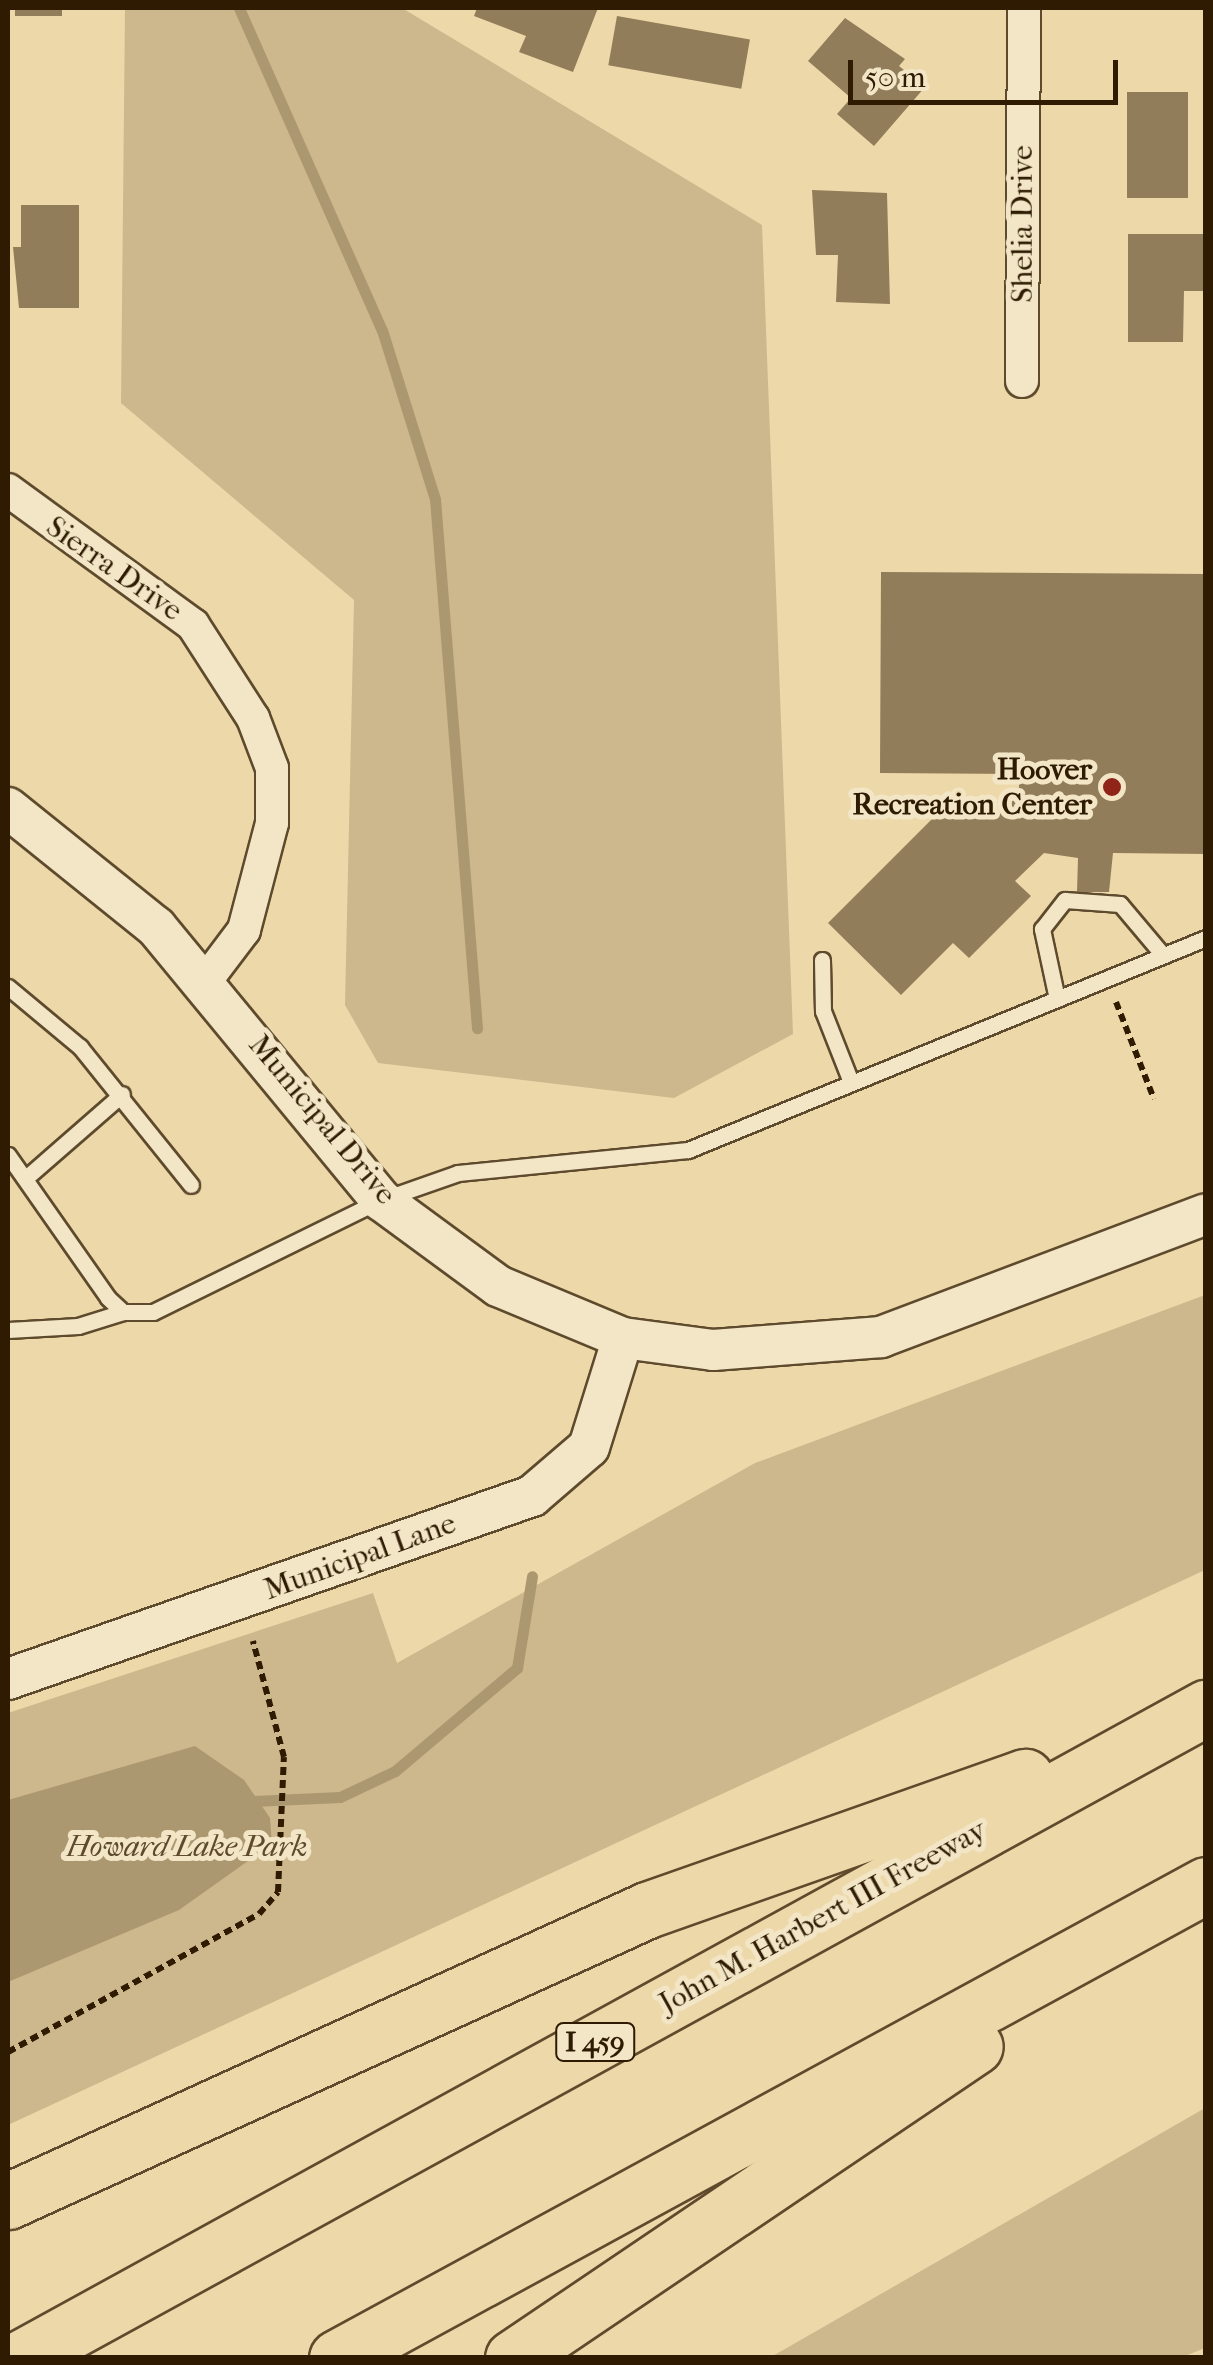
<!DOCTYPE html>
<style>
body{margin:0}
#map{position:relative;width:1213px;height:2365px;overflow:hidden;background:#edd8a9;font-family:"IM FELL French Canon",serif}
div>[style]{position:absolute}
.green>*{inset:0;background:#cdb88d}
.water>*{inset:0;background:#ac9870}
.stream>*{height:11px;margin:-5.5px;padding:0 5.5px;transform-origin:5.5px;border-radius:5.5px;background:#ac9870}
.building>*{inset:0;background:#917d59;transform-origin:0 0}
.path>*{height:6px;margin-top:-3px;transform-origin:0;background:repeating-linear-gradient(90deg,#2e1b02 0 8px,transparent 0 13px)}
.roads{filter:drop-shadow(2px 0 #5e4a2c) drop-shadow(-2px 0 #5e4a2c) drop-shadow(0 2px #5e4a2c) drop-shadow(0 -2px #5e4a2c)}
.service>*{height:15px;margin:-7.5px;padding:0 7.5px;transform-origin:7.5px;border-radius:7.5px;background:#f3e6c7}
.minor>*{height:32px;margin:-16px;padding:0 16px;transform-origin:16px;border-radius:16px;background:#f3e6c7}
.tertiary>*{height:40px;margin:-20px;padding:0 20px;transform-origin:20px;border-radius:20px;background:#f3e6c7}
.motorway>*{height:55px;margin:-27.5px;padding:0 27.5px;transform-origin:27.5px;border-radius:27.5px;background:#edd8a9}
.dots>*{width:28px;height:28px;translate:-50% -50%;box-sizing:border-box;border:5px solid #f3e6c7;border-radius:50%}
span{translate:-50% -50%;white-space:nowrap;text-align:center;line-height:1.15;-webkit-text-stroke:10px #f3e6c7;paint-order:stroke}
.shield-label span{padding:2px 8px;background:#f3e6c7;border:2px solid;border-radius:8px;-webkit-text-stroke-width:0}
.shield-label{font-size:28px;color:#2e1b02;font-weight:700}
.street-label{font-size:30px;color:#2e1b02}
.poi-label{font-size:30px;color:#2e1b02;font-weight:700}
.right{translate:-100% -50%;text-align:right}
.park-label{font-size:30px;color:#5e4a2c;font-style:italic}
.frame{position:absolute;inset:0;border:10px solid #2e1b02;pointer-events:none}
.scale{position:absolute;left:848px;top:60px;width:270px;height:45px;box-sizing:border-box;border:5px solid #2e1b02;border-top:0;padding-left:12px;font-size:30px;line-height:35px;white-space:nowrap;color:#2e1b02;-webkit-text-stroke:8px #f3e6c7;paint-order:stroke}
</style>
<div id="map">
<div class="green">
<div style="clip-path:polygon(125px 8px,402px 8px,762px 225px,793px 1034px,674px 1098px,378px 1063px,345px 1005px,354px 600px,121px 403px)"></div>
<div style="clip-path:polygon(1205px 1295px,1205px 1570px,8px 2125px,8px 1713px,373px 1593px,397px 1663px,755px 1463px)"></div>
<div style="clip-path:polygon(1205px 2108px,1205px 2348px,1180px 2358px,771px 2357px)"></div>
</div>
<div class="water">
<div style="clip-path:polygon(195px 1746px,244px 1780px,270px 1818px,272px 1844px,179px 1910px,8px 1982px,8px 1800px)"></div>
</div>
<div class="stream">
<div style="left:239px;top:8px;width:352px;rotate:66.1deg"></div>
<div style="left:382px;top:330px;width:177px;rotate:72.6deg"></div>
<div style="left:435px;top:499px;width:531px;rotate:85.46deg"></div>
<div style="left:253px;top:1801px;width:87px;rotate:-2.6deg"></div>
<div style="left:340px;top:1797px;width:61px;rotate:-25.3deg"></div>
<div style="left:395px;top:1771px;width:160px;rotate:-40.2deg"></div>
<div style="left:517px;top:1668px;width:93px;rotate:-80.7deg"></div>
</div>
<div class="building">
<div style="left:15px;top:8px;width:47px;height:8px"></div>
<div style="clip-path:polygon(477px 8px,598px 8px,573px 72px,519px 52px,526px 36px,474px 16px)"></div>
<div style="left:617px;top:16px;width:135px;height:50px;rotate:10deg"></div>
<div style="clip-path:polygon(845px 18px,905px 59px,899px 66px,925px 87px,874px 146px,837px 114px,851px 98px,808px 61px)"></div>
<div style="left:1127px;top:92px;width:61px;height:106px"></div>
<div style="clip-path:polygon(812px 190px,887px 193px,890px 304px,836px 302px,838px 255px,816px 255px)"></div>
<div style="clip-path:polygon(21px 205px,79px 205px,79px 308px,19px 308px,13px 247px,21px 247px)"></div>
<div style="clip-path:polygon(1128px 234px,1206px 234px,1206px 291px,1184px 291px,1183px 342px,1128px 342px)"></div>
<div style="clip-path:polygon(881px 572px,1206px 574px,1206px 854px,1113px 853px,1109px 892px,1077px 892px,1078px 858px,1044px 853px,1015px 881px,1031px 896px,969px 958px,953px 943px,901px 995px,828px 923px,950px 801px,1019px 801px,1019px 774px,880px 773px)"></div>
</div>
<div class="path">
<div style="left:1116px;top:1002px;width:104px;rotate:68.6deg"></div>
<div style="left:8px;top:2052px;width:286px;rotate:-28.8deg"></div>
<div style="left:259px;top:1914px;width:29px;rotate:-49deg"></div>
<div style="left:278px;top:1892px;width:135px;rotate:-87.5deg"></div>
<div style="left:284px;top:1757px;width:120px;rotate:-105deg"></div>
</div>
<div class="roads">
<div class="service">
<div style="left:822px;top:960px;width:51px;rotate:88.9deg"></div>
<div style="left:823px;top:1011px;width:76px;rotate:68.5deg"></div>
<div style="left:8px;top:987px;width:94px;rotate:39.8deg"></div>
<div style="left:80px;top:1047px;width:177px;rotate:51.2deg"></div>
<div style="left:1057px;top:999px;width:72px;rotate:-102.1deg"></div>
<div style="left:1042px;top:929px;width:37px;rotate:-52deg"></div>
<div style="left:1065px;top:900px;width:55px;rotate:4.2deg"></div>
<div style="left:1120px;top:904px;width:67px;rotate:49.9deg"></div>
<div style="left:8px;top:1155px;width:174px;rotate:55deg"></div>
<div style="left:108px;top:1298px;width:21px;rotate:43deg"></div>
<div style="left:123px;top:1312px;width:30px"></div>
<div style="left:153px;top:1312px;width:254px;rotate:-26.2deg"></div>
<div style="left:381px;top:1200px;width:82px;rotate:-19.3deg"></div>
<div style="left:458px;top:1173px;width:231px;rotate:-5.7deg"></div>
<div style="left:688px;top:1150px;width:560px;rotate:-22.26deg"></div>
<div style="left:27px;top:1177px;width:126px;rotate:-41.1deg"></div>
<div style="left:8px;top:1330px;width:70px;rotate:-3.3deg"></div>
<div style="left:78px;top:1326px;width:47px;rotate:-17.3deg"></div>
</div>
<div class="minor">
<div style="left:1022px;top:381px;width:373px;rotate:-89.7deg"></div>
<div style="left:8px;top:490px;width:229px;rotate:36.1deg"></div>
<div style="left:193px;top:625px;width:111px;rotate:57.2deg"></div>
<div style="left:253px;top:718px;width:53px;rotate:69.2deg"></div>
<div style="left:272px;top:768px;width:55px;rotate:90deg"></div>
<div style="left:272px;top:823px;width:111px;rotate:104.7deg"></div>
<div style="left:244px;top:930px;width:66px;rotate:127deg"></div>
</div>
<div class="tertiary">
<div style="left:8px;top:808px;width:190px;rotate:38.8deg"></div>
<div style="left:156px;top:927px;width:354px;rotate:50.5deg"></div>
<div style="left:381px;top:1200px;width:145px;rotate:36.3deg"></div>
<div style="left:498px;top:1286px;width:135px;rotate:22.6deg"></div>
<div style="left:623px;top:1338px;width:91px;rotate:7.6deg"></div>
<div style="left:713px;top:1350px;width:169px;rotate:-4.4deg"></div>
<div style="left:881px;top:1337px;width:347px;rotate:-20.7deg"></div>
<div style="left:8px;top:1679px;width:555px;rotate:-19.25deg"></div>
<div style="left:532px;top:1496px;width:75px;rotate:-40.7deg"></div>
<div style="left:589px;top:1447px;width:114px;rotate:-72.7deg"></div>
</div>
<div class="motorway">
<div style="left:8px;top:2201px;width:702px;rotate:-24.48deg"></div>
<div style="left:647px;top:1910px;width:401px;rotate:-19.4deg"></div>
<div style="left:21px;top:2358px;width:1352px;rotate:-28.75deg"></div>
<div style="left:337px;top:2358px;width:989px;rotate:-28.56deg"></div>
<div style="left:513px;top:2358px;width:557px;rotate:-34.03deg"></div>
</div>
</div>
<div class="dots">
<div style="left:1112px;top:787px;background:#8f2418"></div>
</div>
<div class="shield-label">
<span style="left:595px;top:2042px">I 459</span>
</div>
<div class="street-label">
<span style="left:1023px;top:224px;rotate:-90deg">Shelia Drive</span>
<span style="left:114px;top:569px;rotate:35deg">Sierra Drive</span>
<span style="left:322px;top:1120px;rotate:50deg">Municipal Drive</span>
<span style="left:360px;top:1557px;rotate:-20deg">Municipal Lane</span>
<span style="left:823px;top:1917px;rotate:-29deg">John M. Harbert III Freeway</span>
</div>
<div class="poi-label">
<span class="right" style="left:1092px;top:787px">Hoover<br>Recreation Center</span>
</div>
<div class="park-label">
<span style="left:187px;top:1847px">Howard Lake Park</span>
</div>
<div class="frame"></div>
<div class="scale">50 m</div>
</div>
